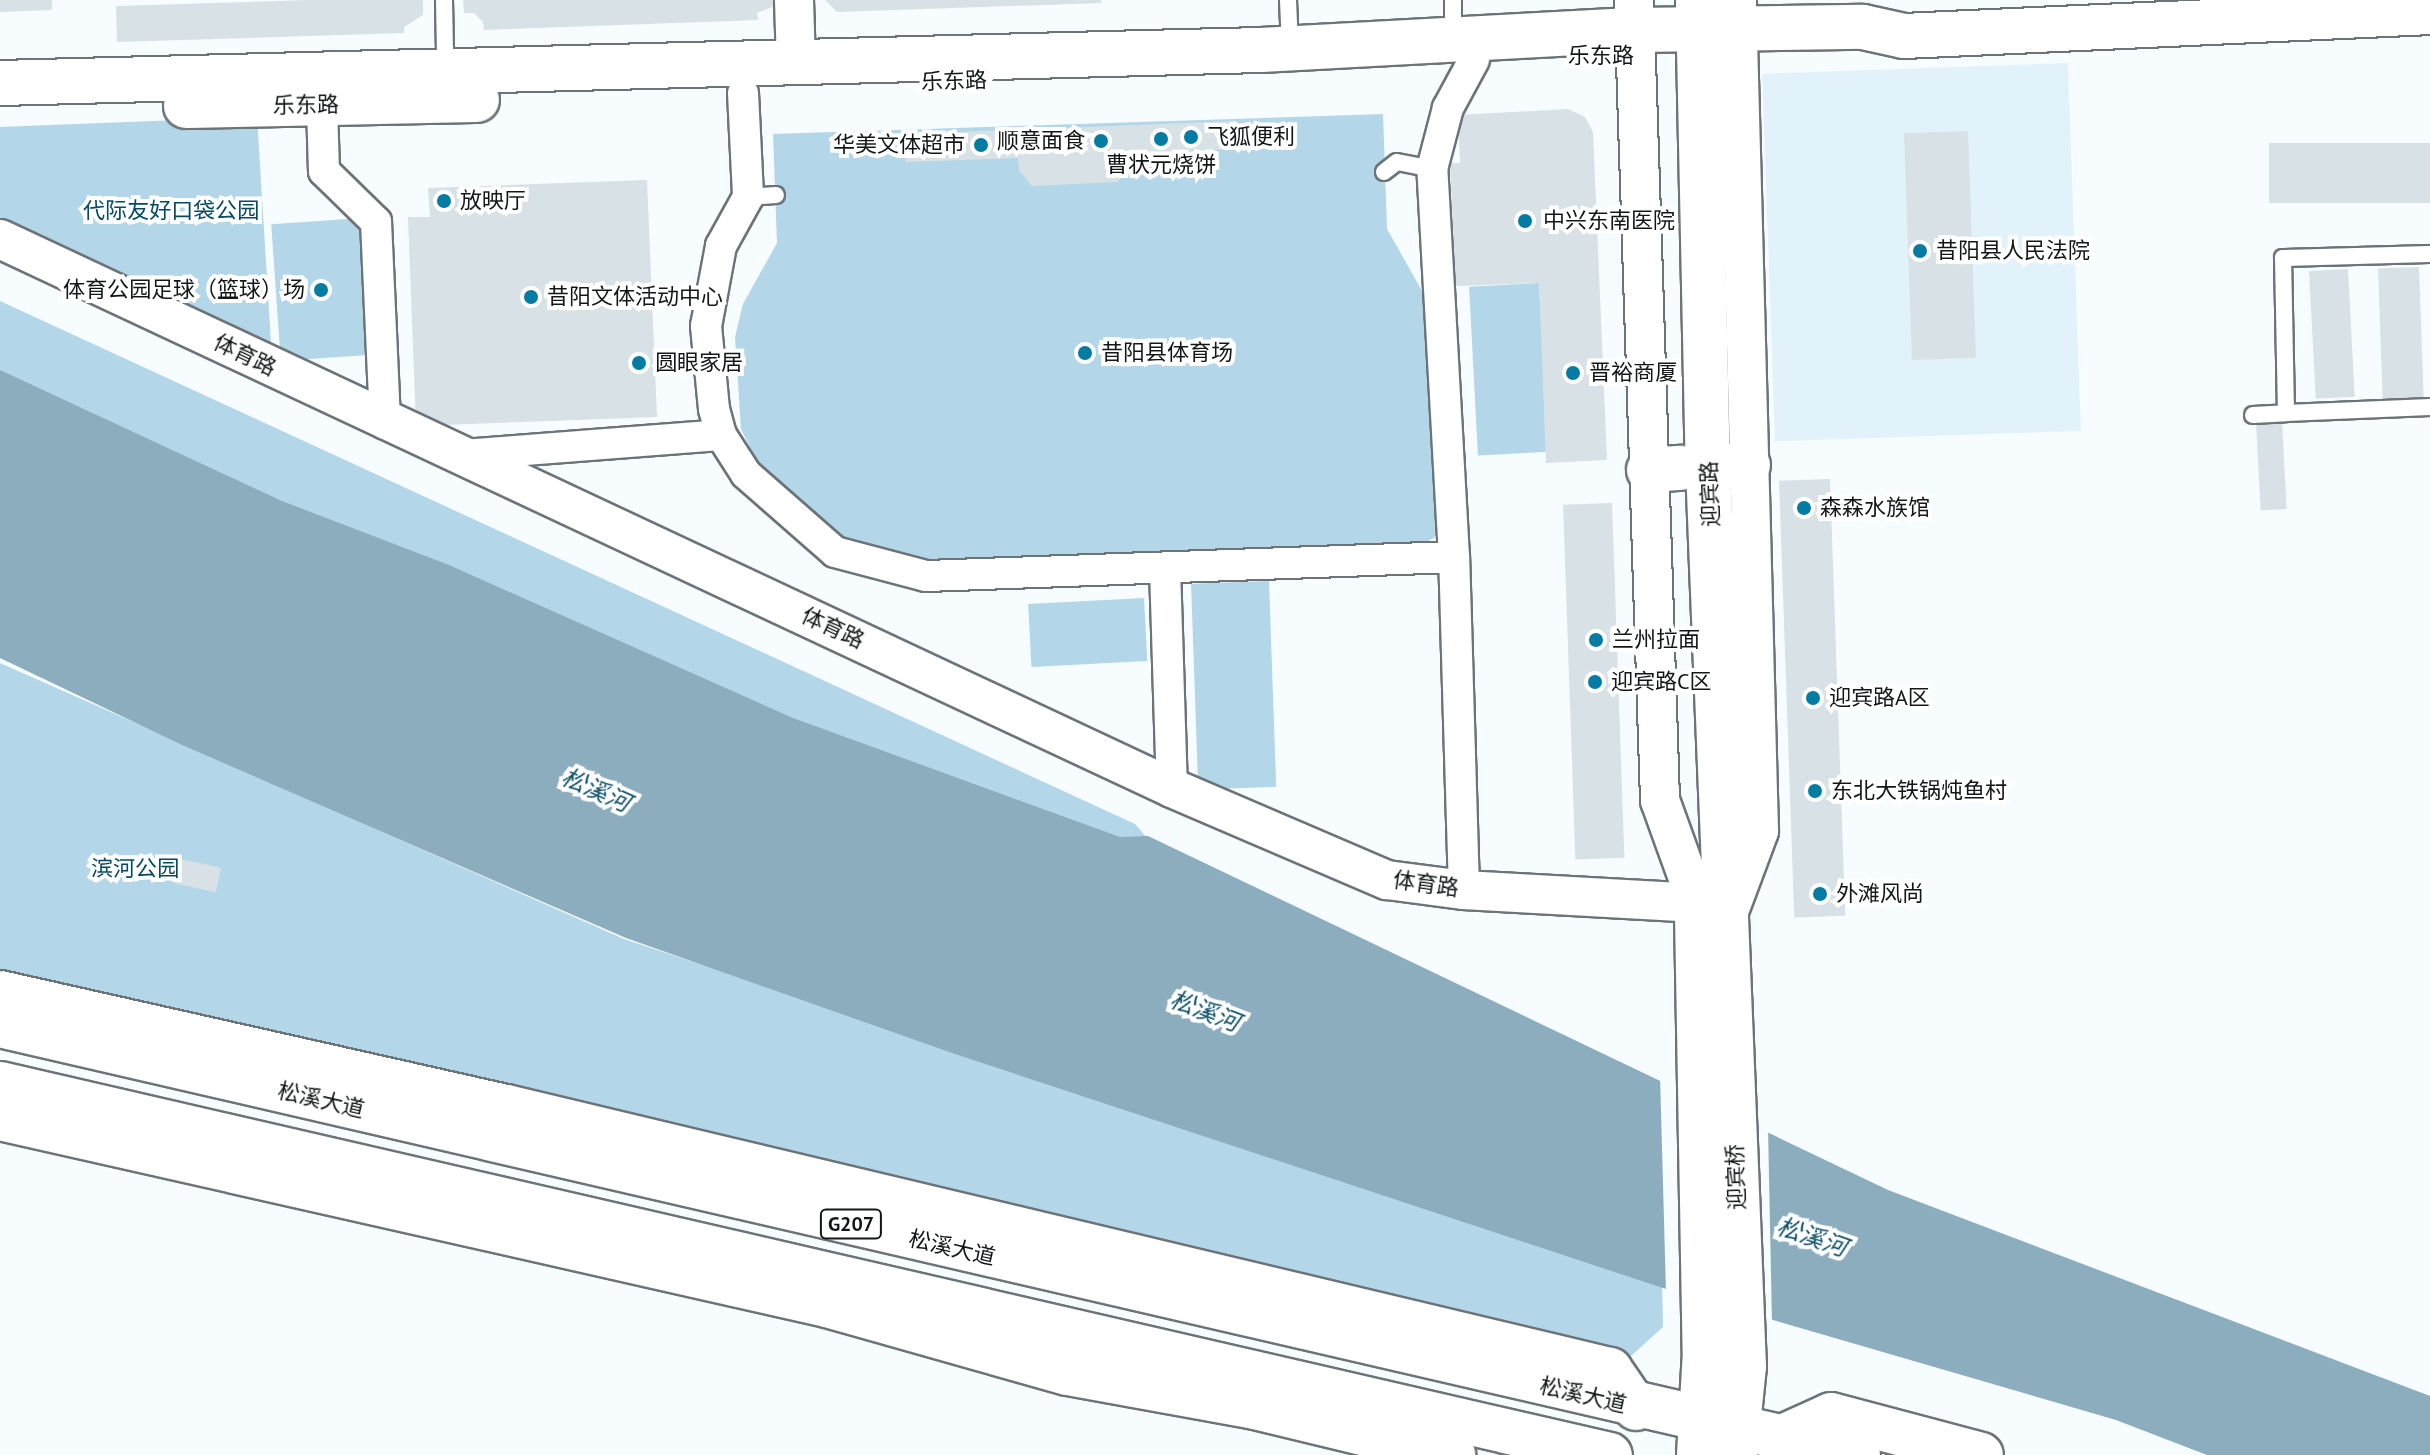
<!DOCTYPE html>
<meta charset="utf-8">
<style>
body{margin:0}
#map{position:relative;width:2430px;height:1455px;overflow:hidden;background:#f6fcff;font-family:"PT Sans","Noto Sans SC",sans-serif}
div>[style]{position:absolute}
.built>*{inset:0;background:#e1f2fb;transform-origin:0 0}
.green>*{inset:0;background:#b3d6e8;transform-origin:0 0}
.water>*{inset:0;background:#8badbe}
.pier>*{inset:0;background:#f6fcff}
.building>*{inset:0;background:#d8e1e6;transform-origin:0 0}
.roads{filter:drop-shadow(2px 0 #6c7478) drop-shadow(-2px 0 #6c7478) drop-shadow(0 2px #6c7478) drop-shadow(0 -2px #6c7478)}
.service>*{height:16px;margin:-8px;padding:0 8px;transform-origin:8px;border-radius:8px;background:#fff}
.minor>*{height:30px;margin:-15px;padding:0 15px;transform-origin:15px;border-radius:15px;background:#fff}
.tertiary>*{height:38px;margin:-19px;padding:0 19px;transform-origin:19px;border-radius:19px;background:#fff}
.secondary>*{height:44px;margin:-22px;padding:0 22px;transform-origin:22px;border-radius:22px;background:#fff}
.trunk>*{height:44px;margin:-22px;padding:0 22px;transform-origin:22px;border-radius:22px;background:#fff}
.dots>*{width:22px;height:22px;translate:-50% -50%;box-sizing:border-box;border:4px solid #fff;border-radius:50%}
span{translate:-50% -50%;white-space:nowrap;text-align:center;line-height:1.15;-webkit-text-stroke:8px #fff;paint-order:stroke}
.shield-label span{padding:2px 6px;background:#fff;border:2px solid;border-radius:6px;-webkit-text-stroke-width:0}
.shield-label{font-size:20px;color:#131617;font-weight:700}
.street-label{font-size:22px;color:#131617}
.poi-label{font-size:22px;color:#131617}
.left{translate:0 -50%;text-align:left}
.right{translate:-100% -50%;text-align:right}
.park-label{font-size:22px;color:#034a63}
.water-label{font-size:24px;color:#0d5069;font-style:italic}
</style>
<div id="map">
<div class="built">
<div style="left:2068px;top:63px;width:368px;height:306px;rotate:88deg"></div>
</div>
<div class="green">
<div style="clip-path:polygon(1383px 114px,1387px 229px,1425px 296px,1439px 525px,1434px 538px,1424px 543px,923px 560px,845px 543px,759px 466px,741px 429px,735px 337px,743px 304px,777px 243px,773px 134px)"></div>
<div style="clip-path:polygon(257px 117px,272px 359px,0 232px,0 127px)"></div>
<div style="left:362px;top:218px;width:137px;height:91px;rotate:86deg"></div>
<div style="left:1539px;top:283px;width:169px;height:70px;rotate:87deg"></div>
<div style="clip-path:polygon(0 301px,1135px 824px,1153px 845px,1117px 844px,792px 731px,0 389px)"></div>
<div style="left:1269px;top:581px;width:206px;height:78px;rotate:88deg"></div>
<div style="left:1144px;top:598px;width:63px;height:116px;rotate:87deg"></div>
<div style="clip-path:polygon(0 663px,624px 939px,1662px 1282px,1663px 1327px,1621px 1365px,0 972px)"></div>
</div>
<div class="water">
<div style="clip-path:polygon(0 370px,282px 501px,449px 565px,793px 718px,1120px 837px,1148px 836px,1888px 1190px,2430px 1396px,2430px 1455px,2207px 1455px,2116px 1420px,1663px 1288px,955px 1054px,626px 938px,180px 744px,0 658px)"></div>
</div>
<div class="pier">
<div style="clip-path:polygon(1660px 1075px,1768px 1127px,1772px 1324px,1666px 1293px)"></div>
</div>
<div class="building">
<div style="clip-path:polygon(0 0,52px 0,52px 10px,0 12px)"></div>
<div style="clip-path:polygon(308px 0,423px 0,423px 15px,404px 27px,404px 33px,117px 42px,116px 6px)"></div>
<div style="clip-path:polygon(463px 0,774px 0,775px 6px,757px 13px,758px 20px,484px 30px,483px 22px,474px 13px,464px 13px)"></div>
<div style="clip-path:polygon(825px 0,1101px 0,1101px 3px,837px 12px)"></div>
<div style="clip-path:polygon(1568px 109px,1585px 117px,1593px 132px,1607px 460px,1546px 463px,1539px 283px,1456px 286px,1450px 163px,1460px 163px,1458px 115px)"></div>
<div style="clip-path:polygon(1236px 121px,1237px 149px,1128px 153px,1129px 167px,1118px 182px,1032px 186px,1019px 170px,1018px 158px,906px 162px,905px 134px)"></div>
<div style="left:1968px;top:131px;width:227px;height:64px;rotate:88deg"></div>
<div style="left:2430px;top:143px;width:60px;height:161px;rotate:90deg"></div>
<div style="clip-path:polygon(647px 180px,657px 417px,416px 426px,408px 217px,430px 217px,428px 188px)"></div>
<div style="left:2419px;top:267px;width:133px;height:41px;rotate:88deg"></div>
<div style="left:2348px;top:269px;width:128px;height:39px;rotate:87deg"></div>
<div style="left:2282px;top:421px;width:88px;height:26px;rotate:87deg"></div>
<div style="left:1830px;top:479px;width:437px;height:51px;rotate:88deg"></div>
<div style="left:1612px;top:503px;width:355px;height:49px;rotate:88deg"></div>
<div style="left:180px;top:859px;width:42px;height:25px;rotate:12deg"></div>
</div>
<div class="roads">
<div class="service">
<div style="left:444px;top:0;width:51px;rotate:88.9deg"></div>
<div style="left:1288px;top:0;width:47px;rotate:87.6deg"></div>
<div style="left:1453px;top:1px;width:22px;rotate:90deg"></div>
<div style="left:1384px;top:172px;width:16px;rotate:-38deg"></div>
<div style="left:1397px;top:162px;width:36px;rotate:11deg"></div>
<div style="left:748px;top:197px;width:28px;rotate:-4deg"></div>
<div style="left:2286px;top:413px;width:144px;rotate:-2.4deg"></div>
<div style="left:2253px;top:415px;width:33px;rotate:-3deg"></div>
<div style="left:2286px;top:413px;width:155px;rotate:-91.1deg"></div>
<div style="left:2283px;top:258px;width:147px;rotate:-1.6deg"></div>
</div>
<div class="minor">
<div style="left:743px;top:93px;width:104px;rotate:87.2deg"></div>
<div style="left:748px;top:197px;width:56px;rotate:118.9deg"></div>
<div style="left:721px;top:246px;width:81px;rotate:100.6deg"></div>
<div style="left:706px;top:326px;width:83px;rotate:84.5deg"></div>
<div style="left:714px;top:409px;width:27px;rotate:75deg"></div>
<div style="left:721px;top:435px;width:46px;rotate:57.3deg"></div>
<div style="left:746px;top:474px;width:118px;rotate:41.2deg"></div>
<div style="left:835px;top:552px;width:94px;rotate:14.8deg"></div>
<div style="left:926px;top:576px;width:528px;rotate:-2.06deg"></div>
<div style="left:322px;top:105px;width:66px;rotate:88.3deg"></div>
<div style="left:324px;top:171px;width:73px;rotate:44.4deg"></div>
<div style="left:376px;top:222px;width:202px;rotate:87.4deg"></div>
<div style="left:462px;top:455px;width:260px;rotate:-4.4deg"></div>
<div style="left:1165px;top:568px;width:220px;rotate:88.2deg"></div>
<div style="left:1464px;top:890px;width:333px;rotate:-91.7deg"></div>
<div style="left:1454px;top:557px;width:389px;rotate:-93.2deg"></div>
<div style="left:1432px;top:169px;width:63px;rotate:-75.3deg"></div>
<div style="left:1448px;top:108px;width:55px;rotate:-61.6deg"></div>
</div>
<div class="tertiary">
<div style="left:794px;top:0;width:64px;rotate:88.2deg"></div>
<div style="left:0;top:239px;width:1294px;rotate:25.1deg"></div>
<div style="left:1172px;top:788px;width:234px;rotate:23.2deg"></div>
<div style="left:1387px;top:880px;width:78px;rotate:7.4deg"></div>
<div style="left:1464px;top:890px;width:233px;rotate:3.2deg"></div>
<div style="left:1697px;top:903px;width:109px;rotate:-109.8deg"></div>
<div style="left:1660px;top:800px;width:800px;rotate:-91.86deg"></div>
<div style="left:1728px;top:914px;width:89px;rotate:-69.5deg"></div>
<div style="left:1759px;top:831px;width:831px;rotate:-91.52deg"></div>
</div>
<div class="secondary">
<div style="left:1698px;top:0;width:467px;rotate:88.8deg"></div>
<div style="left:1708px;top:467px;width:900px;rotate:87.71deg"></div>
<div style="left:1744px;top:1366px;width:89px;rotate:95.8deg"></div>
<div style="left:0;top:83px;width:1261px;rotate:-1.5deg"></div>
<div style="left:1261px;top:50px;width:375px;rotate:-3.1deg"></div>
<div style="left:1635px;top:30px;width:228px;rotate:-0.8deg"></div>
<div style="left:1863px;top:27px;width:42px;rotate:12.4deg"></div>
<div style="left:1904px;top:36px;width:527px;rotate:-2.61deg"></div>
<div style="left:186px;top:106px;width:291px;rotate:-1.2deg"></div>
<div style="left:1708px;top:467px;width:40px;rotate:-2.9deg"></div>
<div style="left:1649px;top:470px;width:32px;rotate:-4deg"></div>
<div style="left:1697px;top:914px;width:437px;rotate:89deg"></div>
<div style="left:1705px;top:1351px;width:104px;rotate:93.3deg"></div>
<div style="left:0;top:993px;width:519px;rotate:12.7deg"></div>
<div style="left:506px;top:1107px;width:1135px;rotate:13.4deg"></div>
<div style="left:1610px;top:1370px;width:46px;rotate:55.6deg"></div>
<div style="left:0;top:1118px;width:848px;rotate:12.74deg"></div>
<div style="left:827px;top:1305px;width:250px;rotate:15.8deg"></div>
<div style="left:1068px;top:1373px;width:190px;rotate:10.3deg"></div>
<div style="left:1255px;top:1407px;width:204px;rotate:13.6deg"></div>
<div style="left:1787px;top:1435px;width:48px;rotate:-24.4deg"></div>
<div style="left:1831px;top:1415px;width:155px;rotate:14.9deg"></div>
</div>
<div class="trunk">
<div style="left:0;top:1025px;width:1907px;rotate:13.03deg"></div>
<div style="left:0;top:1084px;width:1652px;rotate:12.98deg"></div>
</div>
</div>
<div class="dots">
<div style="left:1191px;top:137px;background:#037ba3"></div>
<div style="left:1161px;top:139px;background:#037ba3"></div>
<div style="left:1101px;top:141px;background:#037ba3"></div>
<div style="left:981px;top:145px;background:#037ba3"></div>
<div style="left:444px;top:201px;background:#037ba3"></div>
<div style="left:1525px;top:221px;background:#037ba3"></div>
<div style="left:1920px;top:251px;background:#037ba3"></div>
<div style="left:321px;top:290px;background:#037ba3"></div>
<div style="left:531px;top:297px;background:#037ba3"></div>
<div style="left:1085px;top:353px;background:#037ba3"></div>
<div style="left:639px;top:363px;background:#037ba3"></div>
<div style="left:1573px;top:373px;background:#037ba3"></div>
<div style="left:1804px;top:508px;background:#037ba3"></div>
<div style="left:1596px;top:640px;background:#037ba3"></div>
<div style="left:1595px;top:682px;background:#037ba3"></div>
<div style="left:1813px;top:698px;background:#037ba3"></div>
<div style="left:1815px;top:791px;background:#037ba3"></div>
<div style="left:1820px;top:894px;background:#037ba3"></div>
</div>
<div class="shield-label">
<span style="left:851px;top:1224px">G207</span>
</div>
<div class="street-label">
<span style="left:1601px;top:56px">乐东路</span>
<span style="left:954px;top:81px;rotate:-2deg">乐东路</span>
<span style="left:306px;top:105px;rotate:-1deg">乐东路</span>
<span style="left:245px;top:355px;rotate:26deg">体育路</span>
<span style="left:1710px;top:494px;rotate:-92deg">迎宾路</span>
<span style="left:833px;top:628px;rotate:25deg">体育路</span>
<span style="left:1426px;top:884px;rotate:8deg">体育路</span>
<span style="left:321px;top:1100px;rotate:13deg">松溪大道</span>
<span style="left:1736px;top:1177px;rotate:-92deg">迎宾桥</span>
<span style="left:952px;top:1248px;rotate:13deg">松溪大道</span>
<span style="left:1583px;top:1395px;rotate:13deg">松溪大道</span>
</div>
<div class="poi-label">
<span class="left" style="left:1207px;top:137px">飞狐便利</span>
<span class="right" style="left:1085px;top:141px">顺意面食</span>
<span class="right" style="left:965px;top:145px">华美文体超市</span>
<span style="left:1161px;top:165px">曹状元烧饼</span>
<span class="left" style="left:460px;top:201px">放映厅</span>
<span class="left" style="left:1543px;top:221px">中兴东南医院</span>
<span class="left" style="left:1936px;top:251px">昔阳县人民法院</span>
<span class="right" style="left:305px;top:290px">体育公园足球（篮球）场</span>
<span class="left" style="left:547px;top:297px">昔阳文体活动中心</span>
<span class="left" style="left:1101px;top:353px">昔阳县体育场</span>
<span class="left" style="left:655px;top:363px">圆眼家居</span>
<span class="left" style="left:1589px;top:373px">晋裕商厦</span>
<span class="left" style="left:1820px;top:508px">森森水族馆</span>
<span class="left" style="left:1612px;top:640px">兰州拉面</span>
<span class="left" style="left:1611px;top:682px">迎宾路C区</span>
<span class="left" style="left:1829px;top:698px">迎宾路A区</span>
<span class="left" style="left:1831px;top:791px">东北大铁锅炖鱼村</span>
<span class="left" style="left:1836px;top:894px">外滩风尚</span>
</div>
<div class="park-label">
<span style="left:171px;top:211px">代际友好口袋公园</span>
<span style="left:135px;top:869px">滨河公园</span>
</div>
<div class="water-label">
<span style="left:596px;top:790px;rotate:24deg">松溪河</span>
<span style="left:1205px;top:1011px;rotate:21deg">松溪河</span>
<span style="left:1812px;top:1237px;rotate:19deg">松溪河</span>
</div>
</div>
